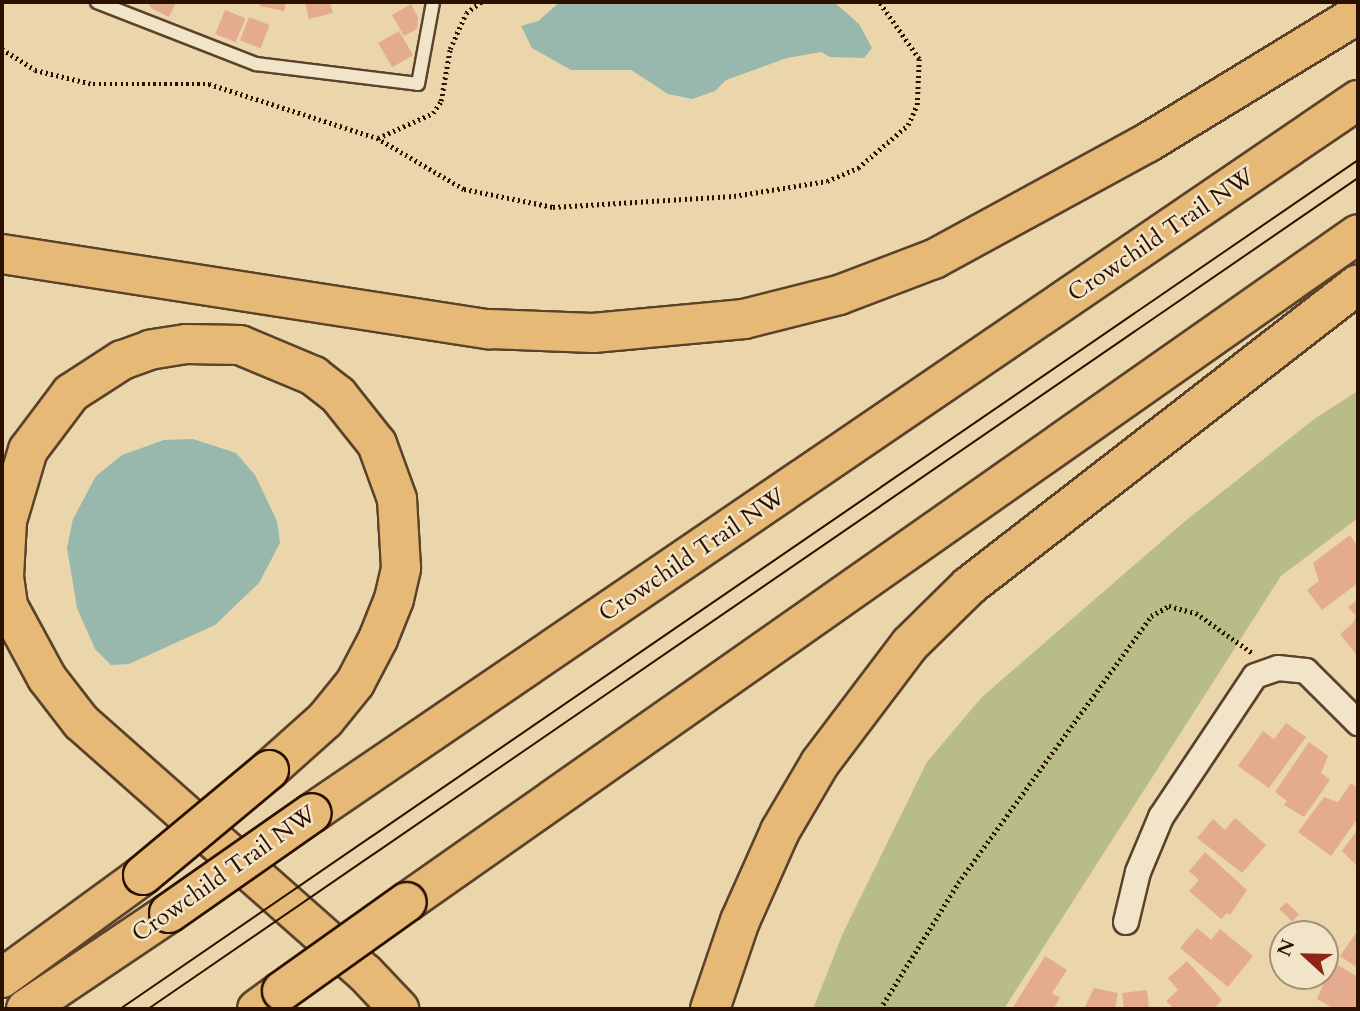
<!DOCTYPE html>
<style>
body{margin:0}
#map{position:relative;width:1360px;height:1011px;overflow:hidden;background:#ebd5ab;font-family:Cardo,serif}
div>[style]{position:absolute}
.green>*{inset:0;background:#b8bd88}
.water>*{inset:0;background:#98b8ad}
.building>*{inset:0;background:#e4ab8f;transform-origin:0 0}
.path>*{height:4.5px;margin-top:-2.25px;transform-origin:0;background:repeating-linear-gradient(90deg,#2b1100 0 2px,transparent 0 5.5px)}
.roads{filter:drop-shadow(2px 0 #5b422b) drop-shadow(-2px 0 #5b422b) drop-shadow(0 2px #5b422b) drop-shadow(0 -2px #5b422b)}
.lane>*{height:12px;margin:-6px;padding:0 6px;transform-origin:6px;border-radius:6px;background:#f2e4c8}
.street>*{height:24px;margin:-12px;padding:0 12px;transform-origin:12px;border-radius:12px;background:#f2e4c8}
.highway>*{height:38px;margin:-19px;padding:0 19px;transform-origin:19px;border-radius:19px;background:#e6ba76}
.tram>*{height:2px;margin:-1px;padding:0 1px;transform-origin:1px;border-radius:1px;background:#2b1100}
.bridges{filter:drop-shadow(2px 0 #2b1100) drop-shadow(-2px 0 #2b1100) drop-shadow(0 2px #2b1100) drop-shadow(0 -2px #2b1100)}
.highway-bridge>*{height:38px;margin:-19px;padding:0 19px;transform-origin:19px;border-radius:19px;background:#e6ba76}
span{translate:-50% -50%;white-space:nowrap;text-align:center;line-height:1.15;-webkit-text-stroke:5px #f2e4c8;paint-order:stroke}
.street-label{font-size:24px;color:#2b1100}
.frame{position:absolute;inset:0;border:4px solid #2b1100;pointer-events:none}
.north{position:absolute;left:1269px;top:920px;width:70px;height:70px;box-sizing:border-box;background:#f2e4c8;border:2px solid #a29078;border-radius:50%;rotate:292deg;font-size:19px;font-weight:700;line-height:28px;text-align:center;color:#2b1100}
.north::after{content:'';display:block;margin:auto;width:24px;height:32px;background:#8f2418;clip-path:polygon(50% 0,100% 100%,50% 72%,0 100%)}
</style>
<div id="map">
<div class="green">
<div style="clip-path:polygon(1358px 391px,1358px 518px,1281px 576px,1004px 1009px,813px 1009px,843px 933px,927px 762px,982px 697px,1184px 522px,1317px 417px)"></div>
</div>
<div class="water">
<div style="clip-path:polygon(560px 2px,834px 2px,859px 24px,872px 48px,864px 58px,830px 57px,821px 52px,787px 58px,726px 80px,715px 91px,692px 99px,668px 94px,631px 70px,571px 70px,532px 48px,521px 26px,538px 21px)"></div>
<div style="clip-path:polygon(193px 439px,236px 453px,255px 475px,277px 521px,280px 543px,259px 583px,215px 625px,129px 664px,111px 665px,95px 649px,77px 608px,67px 548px,73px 519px,96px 476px,122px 455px,164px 440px)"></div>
</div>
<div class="building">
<div style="clip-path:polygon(148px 2px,176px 2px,169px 17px,151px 8px)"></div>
<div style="clip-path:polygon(261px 2px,286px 2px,284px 11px,260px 6px)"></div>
<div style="clip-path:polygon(305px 2px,330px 2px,333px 13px,309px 19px)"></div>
<div style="clip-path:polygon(411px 4px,418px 17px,417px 29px,404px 36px,392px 15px)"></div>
<div style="left:225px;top:10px;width:22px;height:26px;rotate:22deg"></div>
<div style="left:249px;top:17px;width:22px;height:25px;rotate:21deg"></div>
<div style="left:399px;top:31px;width:28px;height:24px;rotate:60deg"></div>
<div style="clip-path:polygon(1350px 535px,1358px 547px,1358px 583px,1322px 610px,1307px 590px,1319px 581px,1313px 563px)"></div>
<div style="clip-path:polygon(1358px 599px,1358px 652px,1356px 654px,1340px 634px,1353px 623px,1356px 616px,1348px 607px)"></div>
<div style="clip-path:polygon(1286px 723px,1306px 737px,1269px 788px,1238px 766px,1263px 731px,1274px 739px)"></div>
<div style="clip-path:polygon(1309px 742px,1328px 756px,1321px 773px,1330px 780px,1304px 817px,1284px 805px,1287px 801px,1275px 792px)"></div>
<div style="clip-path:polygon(1351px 783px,1358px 788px,1358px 818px,1331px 856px,1298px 832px,1324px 797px,1338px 802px)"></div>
<div style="clip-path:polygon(1235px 818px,1266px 845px,1242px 873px,1197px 838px,1213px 819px,1225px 830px)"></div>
<div style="clip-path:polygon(1358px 829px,1358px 867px,1342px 851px)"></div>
<div style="clip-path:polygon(1205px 852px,1247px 890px,1230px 915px,1227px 913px,1221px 919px,1189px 891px,1199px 880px,1189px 871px)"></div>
<div style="left:1286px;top:902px;width:18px;height:10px;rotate:43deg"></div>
<div style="clip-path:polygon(1197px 928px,1211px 940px,1220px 929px,1253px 956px,1228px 987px,1180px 948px)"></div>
<div style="clip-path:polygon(1358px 930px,1358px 968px,1340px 956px)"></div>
<div style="clip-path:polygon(1045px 956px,1067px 970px,1052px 993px,1060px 998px,1053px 1009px,1012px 1009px)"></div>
<div style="clip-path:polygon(1187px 961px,1222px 1000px,1216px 1006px,1219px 1009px,1174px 1009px,1166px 1001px,1178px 990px,1168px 978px)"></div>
<div style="clip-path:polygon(1338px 965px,1358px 977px,1358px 1009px,1334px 1009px,1317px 999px,1329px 971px,1333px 973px)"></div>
<div style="clip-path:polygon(1094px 988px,1118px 993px,1115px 1009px,1084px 1009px)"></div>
<div style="clip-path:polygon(1147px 990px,1149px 1009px,1124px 1009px,1122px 993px)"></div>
</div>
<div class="path">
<div style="left:2px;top:49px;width:39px;rotate:32deg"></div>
<div style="left:35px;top:70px;width:60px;rotate:13.6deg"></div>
<div style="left:93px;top:84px;width:116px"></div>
<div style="left:209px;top:84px;width:176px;rotate:17.8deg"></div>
<div style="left:377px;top:138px;width:101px;rotate:30.4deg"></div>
<div style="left:464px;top:189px;width:91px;rotate:11.4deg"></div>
<div style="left:553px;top:207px;width:181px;rotate:-3.5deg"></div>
<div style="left:734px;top:196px;width:94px;rotate:-9.2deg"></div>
<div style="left:827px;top:181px;width:34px;rotate:-23deg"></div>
<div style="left:858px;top:168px;width:66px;rotate:-40.7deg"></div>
<div style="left:908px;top:125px;width:22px;rotate:-66deg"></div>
<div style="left:917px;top:105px;width:46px;rotate:-87.5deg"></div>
<div style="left:919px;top:59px;width:70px;rotate:-125.1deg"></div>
<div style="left:378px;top:138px;width:60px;rotate:-24.4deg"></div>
<div style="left:433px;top:113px;width:14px;rotate:-56deg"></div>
<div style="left:441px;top:101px;width:53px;rotate:-80.2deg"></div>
<div style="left:450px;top:49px;width:39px;rotate:-66deg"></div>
<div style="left:466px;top:13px;width:19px;rotate:-36deg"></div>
<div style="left:880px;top:1009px;width:148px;rotate:-58.2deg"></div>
<div style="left:958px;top:883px;width:329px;rotate:-54.1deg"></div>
<div style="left:1151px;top:616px;width:21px;rotate:-29deg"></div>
<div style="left:1169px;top:606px;width:28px;rotate:15deg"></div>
<div style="left:1196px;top:613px;width:71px;rotate:35.3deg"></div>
</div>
<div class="roads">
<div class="lane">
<div style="left:97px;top:2px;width:171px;rotate:21.3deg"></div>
<div style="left:256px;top:64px;width:163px;rotate:7deg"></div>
<div style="left:418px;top:84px;width:83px;rotate:-79.6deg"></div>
</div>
<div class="street">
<div style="left:1126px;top:922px;width:51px;rotate:-76.5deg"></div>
<div style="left:1138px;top:872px;width:60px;rotate:-67.3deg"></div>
<div style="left:1161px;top:817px;width:169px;rotate:-56.3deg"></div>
<div style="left:1255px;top:676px;width:24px;rotate:-19deg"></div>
<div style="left:1278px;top:668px;width:28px;rotate:6deg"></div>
<div style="left:1306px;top:671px;width:74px;rotate:45deg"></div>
</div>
<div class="highway">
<div style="left:2px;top:254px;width:493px;rotate:8.8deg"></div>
<div style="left:489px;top:329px;width:104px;rotate:2.2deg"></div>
<div style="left:593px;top:333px;width:152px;rotate:-5.3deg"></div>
<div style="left:744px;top:319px;width:98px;rotate:-14.2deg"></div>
<div style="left:839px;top:295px;width:102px;rotate:-20.8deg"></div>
<div style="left:934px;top:259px;width:243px;rotate:-28.6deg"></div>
<div style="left:1147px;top:143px;width:247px;rotate:-31.4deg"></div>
<div style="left:269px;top:770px;width:75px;rotate:-41.8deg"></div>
<div style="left:325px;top:720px;width:48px;rotate:-51deg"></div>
<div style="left:355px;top:683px;width:50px;rotate:-62.4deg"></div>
<div style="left:378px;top:639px;width:43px;rotate:-68.2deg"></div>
<div style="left:394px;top:599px;width:32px;rotate:-77deg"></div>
<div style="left:401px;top:568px;width:69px;rotate:-93.3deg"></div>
<div style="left:397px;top:499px;width:59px;rotate:-110deg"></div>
<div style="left:377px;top:444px;width:63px;rotate:-128.5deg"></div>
<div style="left:338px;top:395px;width:31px;rotate:-142deg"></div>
<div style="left:314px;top:376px;width:80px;rotate:-157.3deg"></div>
<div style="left:240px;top:345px;width:54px;rotate:-178.9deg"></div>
<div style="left:186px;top:344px;width:36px;rotate:171deg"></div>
<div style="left:150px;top:350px;width:30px;rotate:160deg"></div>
<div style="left:122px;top:360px;width:61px;rotate:147.1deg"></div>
<div style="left:71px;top:393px;width:71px;rotate:127deg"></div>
<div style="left:28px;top:450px;width:74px;rotate:106.5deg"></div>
<div style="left:7px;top:521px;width:56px;rotate:93.1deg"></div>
<div style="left:4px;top:577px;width:29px;rotate:82deg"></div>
<div style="left:8px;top:606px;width:82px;rotate:61.6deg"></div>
<div style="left:47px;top:678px;width:56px;rotate:52.3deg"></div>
<div style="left:81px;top:722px;width:379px;rotate:41.5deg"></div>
<div style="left:365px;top:973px;width:50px;rotate:46.6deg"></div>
<div style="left:312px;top:813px;width:1266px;rotate:-34.28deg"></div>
<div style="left:407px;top:902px;width:1162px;rotate:-35.08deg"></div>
<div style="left:2px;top:978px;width:175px;rotate:-36.1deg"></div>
<div style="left:26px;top:1009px;width:172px;rotate:-33.9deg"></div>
<div style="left:257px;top:1009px;width:31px;rotate:-36deg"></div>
<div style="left:710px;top:1009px;width:93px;rotate:-71.2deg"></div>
<div style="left:740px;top:921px;width:98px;rotate:-66deg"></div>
<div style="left:780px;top:831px;width:79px;rotate:-59.5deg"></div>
<div style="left:820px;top:763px;width:149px;rotate:-52.9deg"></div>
<div style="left:910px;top:644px;width:83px;rotate:-44.5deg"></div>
<div style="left:969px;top:586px;width:492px;rotate:-37.8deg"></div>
</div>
</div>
<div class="tram">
<div style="left:120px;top:1009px;width:1501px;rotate:-34.44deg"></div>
<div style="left:148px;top:1009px;width:1468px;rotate:-34.48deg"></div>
</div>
<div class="bridges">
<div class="highway-bridge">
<div style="left:143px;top:875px;width:164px;rotate:-39.8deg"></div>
<div style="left:169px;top:913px;width:174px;rotate:-35deg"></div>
<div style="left:282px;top:991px;width:153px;rotate:-35.5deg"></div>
</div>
</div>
<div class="street-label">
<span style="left:1161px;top:235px;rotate:-34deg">Crowchild Trail NW</span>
<span style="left:692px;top:555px;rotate:-34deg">Crowchild Trail NW</span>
<span style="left:224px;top:874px;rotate:-35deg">Crowchild Trail NW</span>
</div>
<div class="frame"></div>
<div class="north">N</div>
</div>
